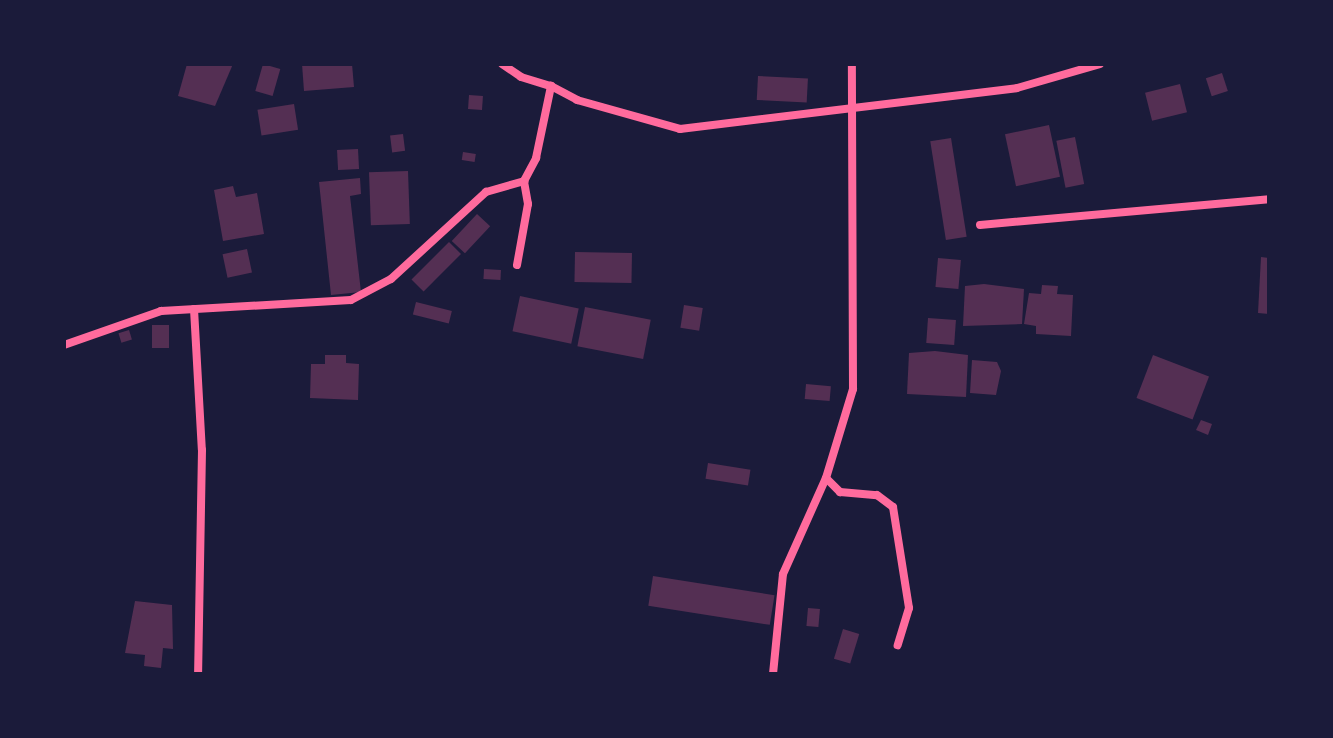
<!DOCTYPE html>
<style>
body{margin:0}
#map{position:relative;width:1333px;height:738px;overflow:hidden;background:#1b1b3a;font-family:Ubuntu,sans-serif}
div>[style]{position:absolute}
.building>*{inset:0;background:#542f53;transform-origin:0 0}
.minor>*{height:8px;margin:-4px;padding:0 4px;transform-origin:4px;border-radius:4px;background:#ff6b9d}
span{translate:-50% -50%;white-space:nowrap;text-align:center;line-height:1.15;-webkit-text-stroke:6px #1b1b3a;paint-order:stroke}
.frame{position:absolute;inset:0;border:66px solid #1b1b3a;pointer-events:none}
</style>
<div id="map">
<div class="building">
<div style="clip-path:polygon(187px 64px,233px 64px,215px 106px,178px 96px)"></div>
<div style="left:263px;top:64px;width:18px;height:28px;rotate:16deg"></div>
<div style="clip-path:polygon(302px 64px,352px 64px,354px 87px,304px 91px)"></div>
<div style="left:1222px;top:73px;width:19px;height:17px;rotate:72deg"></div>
<div style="left:758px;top:76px;width:50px;height:24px;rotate:3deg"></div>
<div style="left:1180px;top:84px;width:29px;height:36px;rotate:76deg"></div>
<div style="left:469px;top:95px;width:14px;height:14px;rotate:4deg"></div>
<div style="left:294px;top:104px;width:26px;height:37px;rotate:81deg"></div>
<div style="left:1049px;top:125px;width:53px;height:45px;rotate:78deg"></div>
<div style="left:403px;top:134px;width:17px;height:13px;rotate:83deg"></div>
<div style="left:1075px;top:137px;width:48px;height:19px;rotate:79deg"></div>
<div style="left:951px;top:138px;width:100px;height:21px;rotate:81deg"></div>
<div style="left:358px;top:149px;width:20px;height:21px;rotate:87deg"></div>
<div style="left:463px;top:152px;width:13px;height:8px;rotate:9deg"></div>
<div style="left:408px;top:171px;width:53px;height:39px;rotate:88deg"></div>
<div style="clip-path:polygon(360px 178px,361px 194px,350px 196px,361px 292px,331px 295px,319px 182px)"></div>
<div style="clip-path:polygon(233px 186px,236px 197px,257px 193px,264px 234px,223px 241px,214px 190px)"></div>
<div style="left:477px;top:214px;width:18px;height:37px;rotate:43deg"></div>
<div style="left:449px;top:242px;width:17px;height:53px;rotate:45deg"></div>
<div style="left:247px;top:249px;width:24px;height:25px;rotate:78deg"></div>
<div style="left:575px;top:252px;width:57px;height:30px;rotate:1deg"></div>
<div style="clip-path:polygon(1261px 257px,1269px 258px,1269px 314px,1258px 313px)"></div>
<div style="left:938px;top:258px;width:23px;height:29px;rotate:5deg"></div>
<div style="left:484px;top:269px;width:17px;height:10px;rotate:3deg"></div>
<div style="clip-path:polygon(984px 284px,1024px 289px,1022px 324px,963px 326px,965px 286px)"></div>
<div style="clip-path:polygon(1042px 285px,1058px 286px,1057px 294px,1073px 295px,1071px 336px,1036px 334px,1036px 326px,1024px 324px,1029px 293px,1041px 294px)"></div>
<div style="left:520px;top:296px;width:60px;height:36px;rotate:12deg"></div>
<div style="left:416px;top:302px;width:37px;height:13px;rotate:14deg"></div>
<div style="left:684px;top:305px;width:19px;height:23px;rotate:9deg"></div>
<div style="left:585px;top:307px;width:67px;height:40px;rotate:11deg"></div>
<div style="left:928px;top:318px;width:28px;height:25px;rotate:4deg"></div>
<div style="left:152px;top:325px;width:17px;height:23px"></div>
<div style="left:129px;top:330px;width:10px;height:11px;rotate:73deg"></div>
<div style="clip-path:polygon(935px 351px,968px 355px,966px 397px,907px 394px,909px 353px)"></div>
<div style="clip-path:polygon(325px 355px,346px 355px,346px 363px,359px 364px,358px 400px,310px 398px,311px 364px,325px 364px)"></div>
<div style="left:1153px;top:355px;width:60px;height:46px;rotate:21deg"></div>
<div style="clip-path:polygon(972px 360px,997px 362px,1001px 371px,996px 395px,970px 393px)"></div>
<div style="left:806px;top:384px;width:25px;height:15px;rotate:5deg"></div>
<div style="clip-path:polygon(1201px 420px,1212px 424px,1208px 435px,1196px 430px)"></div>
<div style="left:708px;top:463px;width:43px;height:16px;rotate:9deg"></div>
<div style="left:653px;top:576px;width:123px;height:30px;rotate:9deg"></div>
<div style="clip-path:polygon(135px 601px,172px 605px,173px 649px,163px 648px,161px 668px,144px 666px,145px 655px,125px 653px)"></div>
<div style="left:808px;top:608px;width:12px;height:18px;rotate:5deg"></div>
<div style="left:843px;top:629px;width:17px;height:31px;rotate:17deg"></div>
</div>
<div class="minor">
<div style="left:502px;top:64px;width:23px;rotate:34deg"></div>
<div style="left:521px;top:77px;width:31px;rotate:17deg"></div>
<div style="left:980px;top:225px;width:290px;rotate:-5.1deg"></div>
<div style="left:517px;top:265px;width:62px;rotate:-79.8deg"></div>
<div style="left:528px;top:204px;width:23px;rotate:-100deg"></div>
<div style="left:194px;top:309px;width:141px;rotate:86.8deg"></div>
<div style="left:202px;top:450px;width:224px;rotate:91deg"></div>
<div style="left:64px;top:345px;width:103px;rotate:-19.3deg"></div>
<div style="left:161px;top:311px;width:190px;rotate:-3.3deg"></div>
<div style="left:351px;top:300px;width:45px;rotate:-27.7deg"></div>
<div style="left:391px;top:279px;width:129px;rotate:-42.5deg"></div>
<div style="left:486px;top:192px;width:40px;rotate:-16deg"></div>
<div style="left:524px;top:181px;width:26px;rotate:-62deg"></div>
<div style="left:536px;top:158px;width:74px;rotate:-78.2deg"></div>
<div style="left:551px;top:86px;width:30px;rotate:28deg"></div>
<div style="left:577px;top:100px;width:107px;rotate:15.7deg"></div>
<div style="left:680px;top:129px;width:339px;rotate:-6.9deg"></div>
<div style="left:1017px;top:88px;width:86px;rotate:-16.1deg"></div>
<div style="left:826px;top:478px;width:20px;rotate:45deg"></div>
<div style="left:840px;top:492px;width:37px;rotate:5deg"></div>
<div style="left:877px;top:495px;width:20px;rotate:37deg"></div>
<div style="left:893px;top:507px;width:102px;rotate:81deg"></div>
<div style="left:909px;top:608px;width:39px;rotate:107deg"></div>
<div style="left:773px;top:674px;width:100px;rotate:-84.3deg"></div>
<div style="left:783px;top:574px;width:105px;rotate:-65.9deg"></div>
<div style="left:826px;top:478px;width:93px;rotate:-73.1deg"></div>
<div style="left:853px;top:389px;width:325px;rotate:-90.2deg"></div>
</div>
<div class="frame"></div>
</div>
